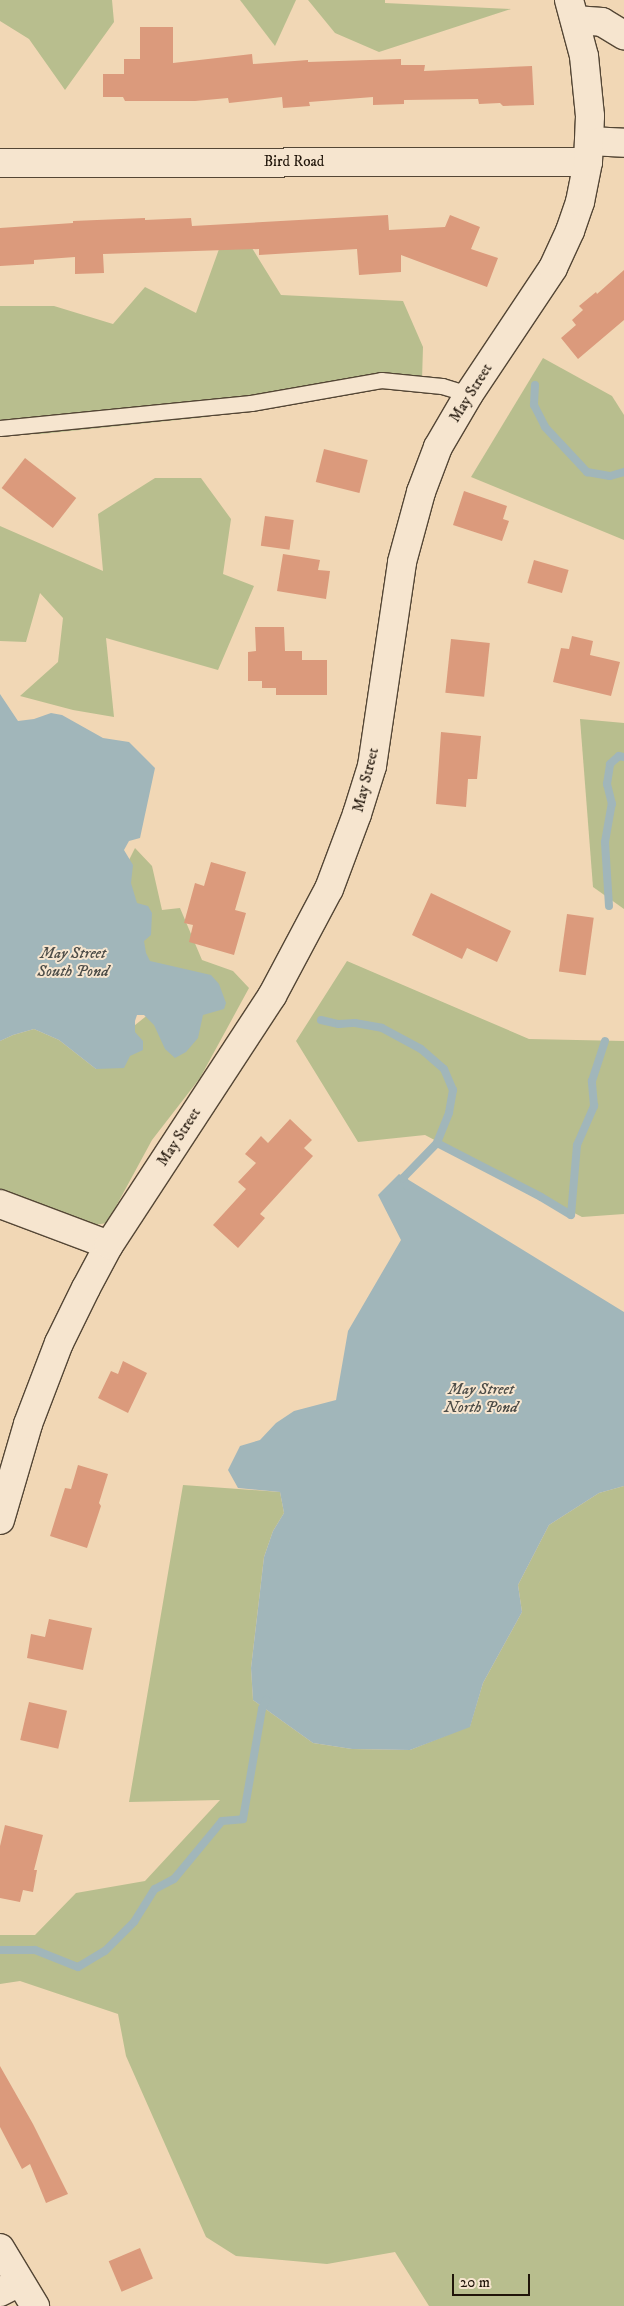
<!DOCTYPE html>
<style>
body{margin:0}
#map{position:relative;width:624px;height:2306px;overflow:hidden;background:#f1d7b5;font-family:"IM FELL DW Pica",serif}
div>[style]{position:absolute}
.green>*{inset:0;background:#b8be8e}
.water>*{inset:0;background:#a1b6ba}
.stream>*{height:8px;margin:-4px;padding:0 4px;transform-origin:4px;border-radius:4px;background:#a1b6ba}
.building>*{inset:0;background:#db9a7c;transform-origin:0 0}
.roads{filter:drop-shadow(1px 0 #544635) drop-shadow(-1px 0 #544635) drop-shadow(0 1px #544635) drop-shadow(0 -1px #544635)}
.service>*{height:15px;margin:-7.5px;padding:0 7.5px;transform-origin:7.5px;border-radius:7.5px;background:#f6e5cf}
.minor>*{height:28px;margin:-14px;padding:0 14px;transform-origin:14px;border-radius:14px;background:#f6e5cf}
.tertiary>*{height:28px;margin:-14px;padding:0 14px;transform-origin:14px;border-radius:14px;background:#f6e5cf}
span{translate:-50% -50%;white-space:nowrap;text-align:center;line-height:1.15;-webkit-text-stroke:4px #f6e5cf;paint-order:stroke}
.street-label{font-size:15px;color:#20150a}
.water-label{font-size:16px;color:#4d4d48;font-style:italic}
.scale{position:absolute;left:452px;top:2274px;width:78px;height:22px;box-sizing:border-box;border:2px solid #20150a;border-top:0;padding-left:6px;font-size:15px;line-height:18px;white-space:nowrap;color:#20150a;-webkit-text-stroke:4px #f6e5cf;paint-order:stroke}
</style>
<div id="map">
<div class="green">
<div style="clip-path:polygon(0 0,112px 0,114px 22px,65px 90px,29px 39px,0 21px)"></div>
<div style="clip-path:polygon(240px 0,296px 0,275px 46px)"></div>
<div style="clip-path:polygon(308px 0,385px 0,385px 3px,511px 9px,379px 52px,335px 33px)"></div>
<div style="clip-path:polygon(223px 238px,247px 240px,281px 295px,403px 301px,423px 347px,422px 380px,232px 400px,207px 417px,41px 434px,0 435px,0 306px,54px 306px,113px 324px,145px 287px,196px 313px)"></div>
<div style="clip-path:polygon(543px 358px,612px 396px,624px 415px,624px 540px,471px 477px)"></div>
<div style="clip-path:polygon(155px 478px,201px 478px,231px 519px,223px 574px,254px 586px,218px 670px,106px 638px,114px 717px,73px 710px,20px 696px,58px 662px,63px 618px,40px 593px,26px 642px,0 641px,0 526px,103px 571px,98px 514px)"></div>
<div style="clip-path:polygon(580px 719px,624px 723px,624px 909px,593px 887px)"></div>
<div style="clip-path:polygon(135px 848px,152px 866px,162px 910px,180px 908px,202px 960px,233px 971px,249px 988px,200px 1078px,152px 1140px,107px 1223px,50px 1232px,0 1205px,0 1041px,13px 1035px,34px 1029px,59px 1040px,96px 1069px,109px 1046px,160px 1005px,127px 977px,125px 868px)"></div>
<div style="clip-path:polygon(347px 961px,529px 1039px,624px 1041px,624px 1214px,582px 1217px,425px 1135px,358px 1142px,296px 1041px)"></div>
<div style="clip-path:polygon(183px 1485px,280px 1492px,284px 1513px,273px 1531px,264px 1557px,251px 1668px,253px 1700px,313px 1743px,352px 1749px,410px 1750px,470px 1726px,483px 1683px,522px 1612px,518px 1585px,549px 1525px,599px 1493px,624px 1486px,624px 2306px,429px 2306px,395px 2252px,327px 2264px,236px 2256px,206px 2237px,126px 2056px,118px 2014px,20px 1981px,0 1984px,0 1935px,35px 1935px,76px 1893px,145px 1881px,220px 1800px,129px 1802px)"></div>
</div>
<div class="water">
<div style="clip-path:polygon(0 694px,18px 721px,34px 719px,51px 713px,62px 715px,103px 738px,129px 742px,155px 768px,140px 838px,129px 841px,124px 850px,133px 865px,131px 883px,137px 903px,148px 906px,152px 913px,151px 935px,144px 941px,146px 953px,150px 961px,211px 975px,219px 984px,226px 1003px,224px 1009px,203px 1015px,198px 1038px,186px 1052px,175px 1058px,165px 1049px,154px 1025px,144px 1015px,137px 1015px,135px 1021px,135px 1032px,143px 1041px,143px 1050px,130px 1056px,124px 1068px,96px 1069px,59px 1040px,34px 1029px,13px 1035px,0 1041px)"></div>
<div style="clip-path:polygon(399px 1174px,624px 1312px,624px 1486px,599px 1493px,549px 1525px,518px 1585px,522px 1612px,483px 1683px,470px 1727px,410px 1750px,352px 1749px,313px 1743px,253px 1700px,251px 1668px,264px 1557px,273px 1531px,284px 1513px,280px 1492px,238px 1488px,228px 1470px,240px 1446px,260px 1440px,276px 1423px,294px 1411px,336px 1400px,348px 1331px,401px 1240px,378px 1195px)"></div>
</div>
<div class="stream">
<div style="left:535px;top:385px;width:20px;rotate:93deg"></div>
<div style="left:534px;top:405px;width:25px;rotate:63deg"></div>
<div style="left:545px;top:427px;width:62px;rotate:47deg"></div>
<div style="left:587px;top:472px;width:23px;rotate:10deg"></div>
<div style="left:610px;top:476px;width:15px;rotate:-16deg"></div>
<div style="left:609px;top:906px;width:64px;rotate:-93.6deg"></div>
<div style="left:605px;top:842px;width:39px;rotate:-80deg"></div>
<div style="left:612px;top:804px;width:21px;rotate:-104deg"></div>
<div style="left:607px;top:784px;width:20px;rotate:-81deg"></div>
<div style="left:610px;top:764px;width:12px;rotate:-42deg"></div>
<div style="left:619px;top:756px;width:5px;rotate:11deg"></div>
<div style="left:321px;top:1020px;width:18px;rotate:13deg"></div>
<div style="left:339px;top:1024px;width:16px;rotate:-4deg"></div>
<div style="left:355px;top:1023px;width:27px;rotate:10deg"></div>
<div style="left:382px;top:1028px;width:44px;rotate:28.3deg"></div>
<div style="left:421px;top:1049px;width:30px;rotate:41deg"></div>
<div style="left:444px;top:1069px;width:23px;rotate:67deg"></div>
<div style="left:453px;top:1090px;width:23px;rotate:100deg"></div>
<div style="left:449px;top:1113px;width:32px;rotate:112deg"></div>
<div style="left:407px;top:1186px;width:9px;rotate:-117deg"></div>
<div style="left:403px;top:1178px;width:49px;rotate:-45.8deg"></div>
<div style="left:437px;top:1143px;width:117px;rotate:27.4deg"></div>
<div style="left:541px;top:1197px;width:35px;rotate:31deg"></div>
<div style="left:571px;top:1215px;width:70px;rotate:-85.1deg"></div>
<div style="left:577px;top:1145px;width:43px;rotate:-66.4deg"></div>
<div style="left:594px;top:1106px;width:25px;rotate:-95deg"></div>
<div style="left:592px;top:1081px;width:42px;rotate:-72deg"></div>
<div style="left:0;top:1950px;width:35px"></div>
<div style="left:35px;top:1950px;width:46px;rotate:21.6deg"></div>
<div style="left:78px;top:1967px;width:31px;rotate:-31deg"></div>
<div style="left:105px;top:1951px;width:41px;rotate:-45deg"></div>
<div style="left:134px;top:1922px;width:39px;rotate:-58deg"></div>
<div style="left:155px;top:1889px;width:21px;rotate:-28deg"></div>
<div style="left:174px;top:1879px;width:75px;rotate:-50.4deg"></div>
<div style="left:222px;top:1821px;width:21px;rotate:-5deg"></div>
<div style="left:243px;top:1819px;width:112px;rotate:-80.2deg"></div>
<div style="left:262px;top:1709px;width:10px;rotate:-66deg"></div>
</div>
<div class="building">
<div style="clip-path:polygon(140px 27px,173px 27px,173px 63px,252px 54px,253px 64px,308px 60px,308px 62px,401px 59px,401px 65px,425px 65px,424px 71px,532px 66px,534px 105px,503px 106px,500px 103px,479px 104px,478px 99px,404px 100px,404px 104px,373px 105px,373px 97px,309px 102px,310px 106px,283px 108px,282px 97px,229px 103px,228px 98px,195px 101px,125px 101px,123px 97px,103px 97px,103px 74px,124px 74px,124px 59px,140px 59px)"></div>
<div style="clip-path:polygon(388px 215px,389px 230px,445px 227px,450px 215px,480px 227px,471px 249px,498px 258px,487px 287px,401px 255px,401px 272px,359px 275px,357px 249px,259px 255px,259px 249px,103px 254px,104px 273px,75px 274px,75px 257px,34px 260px,34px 264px,0 266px,0 228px,73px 223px,73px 221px,145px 218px,145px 220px,191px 218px,192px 226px)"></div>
<div style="clip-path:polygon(624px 270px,624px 320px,578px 359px,561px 338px,576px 325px,572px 320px,583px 310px,579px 306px,596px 292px,597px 294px)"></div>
<div style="left:324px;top:449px;width:45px;height:34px;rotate:14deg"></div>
<div style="left:25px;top:458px;width:65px;height:38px;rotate:38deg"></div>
<div style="clip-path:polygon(464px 491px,507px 506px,503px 519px,509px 521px,502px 541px,453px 525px)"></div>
<div style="left:265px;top:516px;width:29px;height:30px;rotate:8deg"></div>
<div style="clip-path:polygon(283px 554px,320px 560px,318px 570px,330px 571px,326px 599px,277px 591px)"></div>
<div style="left:534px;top:560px;width:36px;height:24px;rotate:16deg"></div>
<div style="clip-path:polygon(255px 627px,284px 627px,285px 651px,302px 651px,302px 660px,327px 660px,327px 695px,276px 695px,276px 688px,262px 688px,262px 681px,248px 681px,248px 652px,256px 651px)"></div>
<div style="clip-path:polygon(572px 636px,593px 641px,590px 655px,620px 662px,611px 696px,553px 682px,561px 648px,569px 649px)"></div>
<div style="left:451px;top:639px;width:39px;height:54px;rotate:6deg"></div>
<div style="clip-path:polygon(441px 732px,481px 736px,477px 779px,468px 779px,466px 807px,436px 804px)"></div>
<div style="clip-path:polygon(211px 862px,246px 872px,235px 910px,246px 913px,234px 955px,189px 942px,193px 925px,184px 923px,195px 883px,204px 886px)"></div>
<div style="clip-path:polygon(431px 893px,511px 931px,497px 962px,467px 948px,462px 959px,412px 935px)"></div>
<div style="left:567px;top:914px;width:27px;height:58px;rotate:8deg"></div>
<div style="clip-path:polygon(290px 1119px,312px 1140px,304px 1148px,313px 1156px,260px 1214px,265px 1218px,238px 1248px,213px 1225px,246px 1189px,238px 1182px,256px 1163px,245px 1154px,261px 1136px,268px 1143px)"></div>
<div style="clip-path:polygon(123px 1361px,147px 1373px,128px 1413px,98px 1398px,111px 1371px,118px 1374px)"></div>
<div style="clip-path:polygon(78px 1465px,108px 1474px,99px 1503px,101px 1506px,87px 1548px,50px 1536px,65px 1488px,71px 1489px)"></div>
<div style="clip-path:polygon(49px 1619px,92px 1628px,83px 1670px,27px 1658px,31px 1634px,45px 1637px)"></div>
<div style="left:29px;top:1702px;width:39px;height:39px;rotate:13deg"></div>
<div style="clip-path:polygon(5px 1825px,43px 1835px,34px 1870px,37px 1870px,33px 1892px,23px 1890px,20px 1902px,0 1898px,0 1846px)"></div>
<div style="clip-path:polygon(0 2066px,33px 2124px,68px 2194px,46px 2203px,30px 2164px,22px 2169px,0 2127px)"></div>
<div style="left:140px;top:2248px;width:33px;height:34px;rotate:67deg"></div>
</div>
<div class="roads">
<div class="service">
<div style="left:0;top:428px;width:252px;rotate:-5.7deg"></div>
<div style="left:251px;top:403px;width:132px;rotate:-10deg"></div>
<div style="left:381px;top:380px;width:61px;rotate:5.6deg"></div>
<div style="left:442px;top:386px;width:28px;rotate:17deg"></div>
</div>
<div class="minor">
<div style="left:575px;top:20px;width:27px;rotate:4deg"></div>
<div style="left:602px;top:22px;width:26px;rotate:31deg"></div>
<div style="left:589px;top:141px;width:35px;rotate:3deg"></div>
<div style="left:0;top:163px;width:588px;rotate:-0.1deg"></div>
<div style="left:0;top:1204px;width:116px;rotate:20.6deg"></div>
<div style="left:0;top:2292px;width:22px;rotate:-27deg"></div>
</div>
<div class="tertiary">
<div style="left:0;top:1520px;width:100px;rotate:-73.7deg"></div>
<div style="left:28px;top:1424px;width:87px;rotate:-69.1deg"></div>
<div style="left:59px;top:1343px;width:61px;rotate:-63.9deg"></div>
<div style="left:86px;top:1288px;width:49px;rotate:-61.9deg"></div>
<div style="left:109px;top:1245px;width:298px;rotate:-56.8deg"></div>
<div style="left:272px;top:996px;width:121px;rotate:-62deg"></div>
<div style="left:329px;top:889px;width:80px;rotate:-69.5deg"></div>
<div style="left:357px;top:814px;width:50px;rotate:-72.6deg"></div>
<div style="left:372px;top:766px;width:206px;rotate:-81.6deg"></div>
<div style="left:402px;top:562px;width:73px;rotate:-74.8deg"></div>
<div style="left:421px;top:492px;width:48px;rotate:-69.3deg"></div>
<div style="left:438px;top:447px;width:61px;rotate:-59.7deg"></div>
<div style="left:469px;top:394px;width:151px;rotate:-56.3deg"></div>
<div style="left:553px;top:268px;width:41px;rotate:-65.3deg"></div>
<div style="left:570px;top:231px;width:31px;rotate:-71deg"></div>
<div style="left:580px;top:202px;width:41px;rotate:-78.7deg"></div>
<div style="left:588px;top:162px;width:46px;rotate:-87.5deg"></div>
<div style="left:590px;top:116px;width:60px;rotate:-95.7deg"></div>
<div style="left:584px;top:56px;width:58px;rotate:-105deg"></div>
<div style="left:0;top:2248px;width:68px;rotate:58.9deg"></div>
</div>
</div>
<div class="street-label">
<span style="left:294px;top:162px">Bird Road</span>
<span style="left:471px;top:393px;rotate:-58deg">May Street</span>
<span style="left:366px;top:780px;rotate:-76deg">May Street</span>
<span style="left:179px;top:1137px;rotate:-57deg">May Street</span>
</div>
<div class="water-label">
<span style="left:73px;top:962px">May Street<br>South Pond</span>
<span style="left:481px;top:1398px">May Street<br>North Pond</span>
</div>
<div class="scale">20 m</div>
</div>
